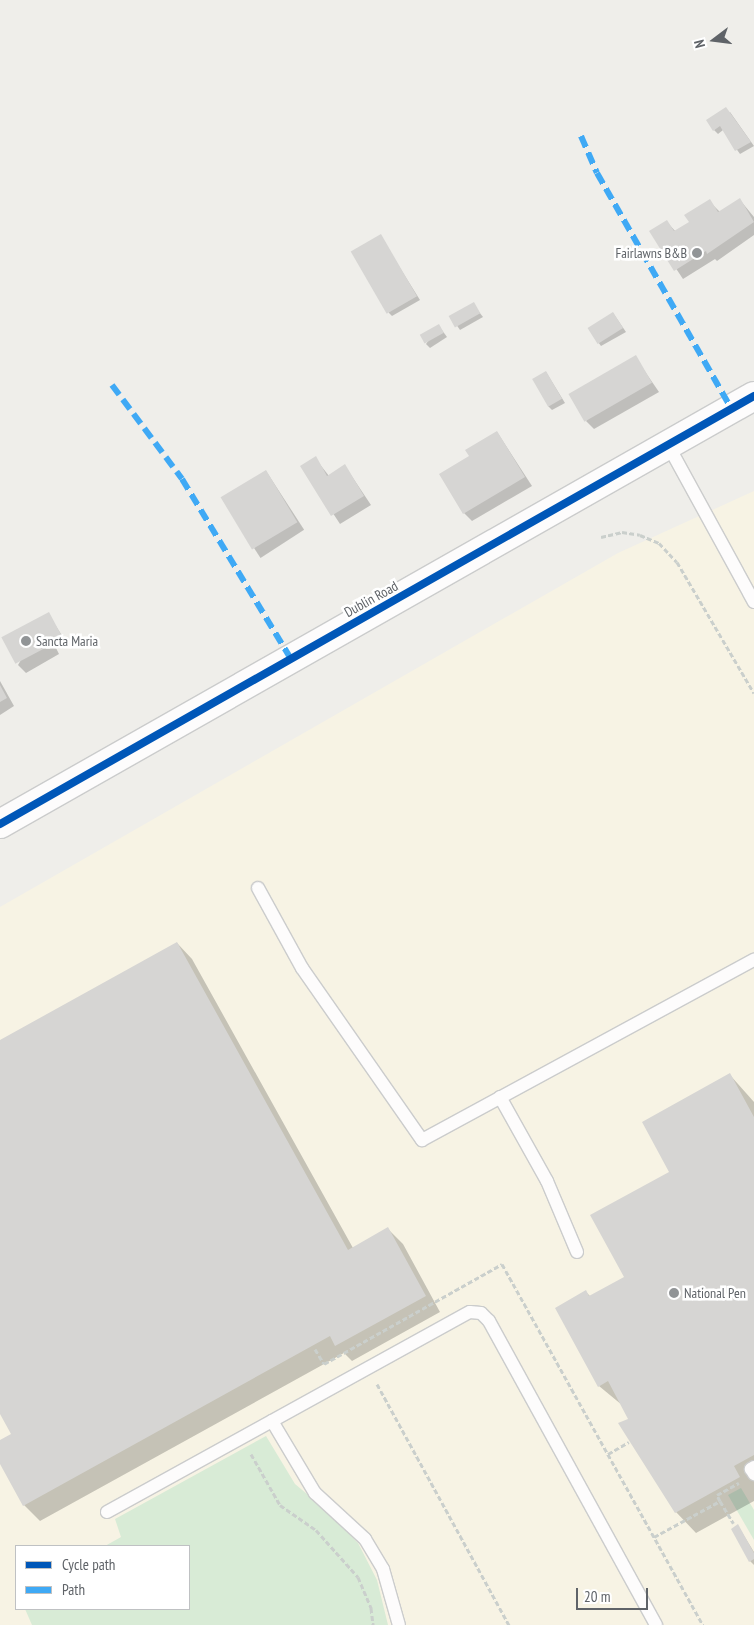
<!DOCTYPE html>
<style>
body{margin:0}
#map{position:relative;width:754px;height:1625px;overflow:hidden;background:#efeeea;font-family:"PT Sans Narrow",sans-serif}
div>[style]{position:absolute}
.commercial>*{inset:0;background:#f7f3e4}
.green>*{inset:0;background:#d8ebd6}
.shadow>*{inset:0;background:#0003;transform-origin:0 0}
.building>*{inset:0;background:#d6d5d3;transform-origin:0 0}
.path>*{height:3px;margin-top:-1.5px;transform-origin:0;background:repeating-linear-gradient(90deg,#cacfcc 0 5px,transparent 0 7.5px)}
.roads{filter:drop-shadow(1px 0 #cbcccc) drop-shadow(-1px 0 #cbcccc) drop-shadow(0 1px #cbcccc) drop-shadow(0 -1px #cbcccc)}
.service>*{height:12px;margin:-6px;padding:0 6px;transform-origin:6px;border-radius:6px;background:#fdfcfc}
.secondary>*{height:28px;margin:-14px;padding:0 14px;transform-origin:14px;border-radius:14px;background:#fdfcfc}
.quiet>*{height:6px;margin-top:-3px;transform-origin:0;background:repeating-linear-gradient(90deg,#3fa9f5 0 12px,transparent 0 18px)}
.cycleway>*{height:8px;margin:-4px;padding:0 4px;transform-origin:4px;border-radius:4px;background:#0057b8}
.dots>*{width:14px;height:14px;translate:-50% -50%;box-sizing:border-box;border:2px solid #fff;border-radius:50%}
span{translate:-50% -50%;white-space:nowrap;text-align:center;line-height:1.15;-webkit-text-stroke:5px #fff;paint-order:stroke}
.poi-label{font-size:14px;color:#5f6368}
.right{translate:-100% -50%;text-align:right}
.left{translate:0 -50%;text-align:left}
.street-label{font-size:14px;color:#5f6368}
.legend{position:absolute;left:15px;top:1545px;width:175px;height:65px;box-sizing:border-box;background:#fff;border:1px solid #bfc1c3;margin:0;padding:6px 9px;list-style:none;font-size:15px;color:#5f6368}
.legend li{display:flex;align-items:center;gap:10px;height:25px}
.legend b{width:25px;border:1px solid #bfc1c3}
.north{position:absolute;left:689px;top:15px;width:50px;height:50px;-webkit-text-stroke:4px #fff;paint-order:stroke;rotate:255deg;font-size:14px;font-weight:700;line-height:20px;text-align:center;color:#5f6368}
.north::after{content:'';display:block;margin:auto;width:18px;height:22px;background:#5f6368;clip-path:polygon(50% 0,100% 100%,50% 72%,0 100%)}
.scale{position:absolute;left:576px;top:1588px;width:72px;height:22px;box-sizing:border-box;border:2px solid #5f6368;border-top:0;padding-left:6px;font-size:15px;line-height:18px;white-space:nowrap;color:#5f6368;-webkit-text-stroke:4px #fff;paint-order:stroke}
</style>
<div id="map">
<div class="commercial">
<div style="clip-path:polygon(evenodd,754px 491px,754px 1625px,0 1625px,0 907px,618px 553px,754px 491px,16px 1546px,189px 1546px,189px 1609px,16px 1609px,16px 1546px)"></div>
</div>
<div class="green">
<div style="clip-path:polygon(266px 1436px,295px 1484px,325px 1509px,358px 1543px,377px 1580px,388px 1625px,32px 1625px,25px 1609px,189px 1609px,189px 1546px,105px 1546px,121px 1537px,115px 1519px)"></div>
<div style="clip-path:polygon(741px 1488px,754px 1510px,754px 1540px,728px 1495px)"></div>
</div>
<div class="shadow">
<div style="clip-path:polygon(730px 112px,754px 146px,740px 154px,723px 130px,718px 134px,714px 130px)"></div>
<div style="clip-path:polygon(740px 200px,754px 217px,754px 235px,717px 261px,715px 259px,683px 279px,651px 231px,667px 222px,676px 232px,691px 223px,709px 201px,720px 212px)"></div>
<div style="clip-path:polygon(380px 236px,420px 300px,392px 316px,389px 313px)"></div>
<div style="clip-path:polygon(473px 304px,483px 317px,460px 330px,451px 317px)"></div>
<div style="clip-path:polygon(613px 313px,626px 332px,601px 346px,598px 342px)"></div>
<div style="clip-path:polygon(439px 326px,447px 337px,430px 348px,426px 344px)"></div>
<div style="clip-path:polygon(635px 357px,659px 392px,594px 429px,586px 421px)"></div>
<div style="clip-path:polygon(546px 372px,565px 403px,552px 410px,548px 406px)"></div>
<div style="clip-path:polygon(497px 432px,532px 486px,472px 521px,464px 513px)"></div>
<div style="clip-path:polygon(315px 458px,329px 476px,345px 466px,371px 505px,340px 524px,302px 466px)"></div>
<div style="left:266px;top:471px;width:70px;height:52px;rotate:57deg"></div>
<div style="clip-path:polygon(48px 614px,63px 637px,53px 645px,64px 639px,66px 642px,56px 648px,59px 654px,26px 673px,18px 665px)"></div>
<div style="clip-path:polygon(0 681px,14px 706px,0 715px)"></div>
<div style="clip-path:polygon(177px 943px,192px 959px,353px 1248px,388px 1229px,403px 1244px,440px 1312px,352px 1361px,344px 1353px,40px 1521px,24px 1505px,0 1461px,0 1441px,13px 1434px,0 1412px,0 1041px)"></div>
<div style="clip-path:polygon(730px 1075px,754px 1102px,754px 1501px,696px 1533px,676px 1512px,622px 1405px,599px 1386px,586px 1292px,591px 1297px,625px 1278px,671px 1172px)"></div>
<div style="clip-path:polygon(738px 1526px,754px 1552px,754px 1565px,750px 1561px)"></div>
</div>
<div class="building">
<div style="clip-path:polygon(726px 107px,751px 142px,735px 151px,720px 126px,713px 131px,706px 120px)"></div>
<div style="clip-path:polygon(740px 198px,754px 222px,707px 254px,706px 251px,674px 271px,649px 231px,667px 220px,674px 231px,689px 222px,684px 215px,710px 199px,718px 212px)"></div>
<div style="left:381px;top:234px;width:72px;height:35px;rotate:60deg"></div>
<div style="left:474px;top:302px;width:13px;height:29px;rotate:61deg"></div>
<div style="left:613px;top:312px;width:19px;height:30px;rotate:58deg"></div>
<div style="left:439px;top:324px;width:10px;height:22px;rotate:61deg"></div>
<div style="left:636px;top:355px;width:32px;height:78px;rotate:60deg"></div>
<div style="left:546px;top:371px;width:32px;height:16px;rotate:60deg"></div>
<div style="clip-path:polygon(497px 431px,525px 477px,463px 514px,439px 474px,469px 456px,465px 450px)"></div>
<div style="clip-path:polygon(316px 456px,327px 476px,345px 464px,364px 496px,331px 516px,300px 466px)"></div>
<div style="left:266px;top:470px;width:61px;height:53px;rotate:59deg"></div>
<div style="left:49px;top:612px;width:30px;height:54px;rotate:62deg"></div>
<div style="clip-path:polygon(0 685px,7px 698px,0 702px)"></div>
<div style="clip-path:polygon(177px 942px,348px 1250px,388px 1227px,426px 1296px,335px 1346px,330px 1336px,23px 1506px,0 1464px,0 1440px,11px 1434px,0 1414px,0 1040px)"></div>
<div style="clip-path:polygon(730px 1073px,754px 1117px,754px 1455px,734px 1466px,740px 1477px,675px 1513px,618px 1423px,628px 1419px,608px 1381px,598px 1387px,555px 1308px,586px 1290px,589px 1296px,624px 1277px,590px 1215px,669px 1172px,642px 1122px)"></div>
<div style="clip-path:polygon(738px 1524px,754px 1553px,754px 1559px,749px 1562px,731px 1529px)"></div>
</div>
<div class="path">
<div style="left:601px;top:537px;width:22px;rotate:-13deg"></div>
<div style="left:622px;top:532px;width:18px;rotate:9deg"></div>
<div style="left:640px;top:535px;width:21px;rotate:23deg"></div>
<div style="left:659px;top:543px;width:26px;rotate:47deg"></div>
<div style="left:677px;top:562px;width:152px;rotate:59.6deg"></div>
<div style="left:315px;top:1349px;width:17px;rotate:59deg"></div>
<div style="left:324px;top:1364px;width:204px;rotate:-29.3deg"></div>
<div style="left:502px;top:1264px;width:413px;rotate:60.9deg"></div>
<div style="left:377px;top:1384px;width:275px;rotate:61.3deg"></div>
<div style="left:251px;top:1454px;width:59px;rotate:60.4deg"></div>
<div style="left:280px;top:1505px;width:44px;rotate:34.8deg"></div>
<div style="left:316px;top:1530px;width:63px;rotate:48.2deg"></div>
<div style="left:358px;top:1577px;width:34px;rotate:67deg"></div>
<div style="left:371px;top:1608px;width:17px;rotate:83deg"></div>
<div style="left:608px;top:1454px;width:24px;rotate:-30deg"></div>
<div style="left:720px;top:1501px;width:26px;rotate:59deg"></div>
<div style="left:654px;top:1537px;width:75px;rotate:-28.6deg"></div>
<div style="left:720px;top:1501px;width:7px;rotate:-117deg"></div>
<div style="left:717px;top:1495px;width:25px;rotate:-29deg"></div>
</div>
<div class="roads">
<div class="service">
<div style="left:668px;top:445px;width:179px;rotate:61.3deg"></div>
<div style="left:258px;top:888px;width:91px;rotate:61.2deg"></div>
<div style="left:302px;top:968px;width:210px;rotate:55.1deg"></div>
<div style="left:422px;top:1140px;width:378px;rotate:-28.5deg"></div>
<div style="left:500px;top:1097px;width:96px;rotate:60.8deg"></div>
<div style="left:547px;top:1181px;width:77px;rotate:67.1deg"></div>
<div style="left:272px;top:1421px;width:84px;rotate:59.2deg"></div>
<div style="left:315px;top:1493px;width:68px;rotate:42.6deg"></div>
<div style="left:365px;top:1539px;width:35px;rotate:59deg"></div>
<div style="left:383px;top:1569px;width:58px;rotate:74.1deg"></div>
<div style="left:754px;top:1467px;width:4px;rotate:146deg"></div>
<div style="left:751px;top:1469px;width:6px;rotate:59deg"></div>
<div style="left:107px;top:1512px;width:414px;rotate:-28.9deg"></div>
<div style="left:470px;top:1312px;width:11px;rotate:5deg"></div>
<div style="left:481px;top:1313px;width:11px;rotate:45deg"></div>
<div style="left:489px;top:1321px;width:347px;rotate:61.2deg"></div>
</div>
<div class="secondary">
<div style="left:0;top:824px;width:867px;rotate:-29.58deg"></div>
</div>
</div>
<div class="quiet">
<div style="left:581px;top:136px;width:40px;rotate:66.6deg"></div>
<div style="left:597px;top:173px;width:271px;rotate:60.3deg"></div>
<div style="left:112px;top:385px;width:117px;rotate:53.3deg"></div>
<div style="left:182px;top:479px;width:210px;rotate:58.8deg"></div>
</div>
<div class="cycleway">
<div style="left:0;top:824px;width:867px;rotate:-29.58deg"></div>
</div>
<div class="dots">
<div style="left:697px;top:253px;background:#919496"></div>
<div style="left:26px;top:641px;background:#919496"></div>
<div style="left:674px;top:1293px;background:#919496"></div>
</div>
<div class="poi-label">
<span class="right" style="left:687px;top:253px">Fairlawns B&amp;B</span>
<span class="left" style="left:36px;top:641px">Sancta Maria</span>
<span class="left" style="left:684px;top:1293px">National Pen</span>
</div>
<div class="street-label">
<span style="left:371px;top:599px;rotate:-29deg">Dublin Road</span>
</div>
<ul class="legend">
<li><b style="height:6px;background:#0057b8"></b>Cycle path</li>
<li><b style="height:6px;background:#3fa9f5"></b>Path</li>
</ul>
<div class="north">N</div>
<div class="scale">20 m</div>
</div>
